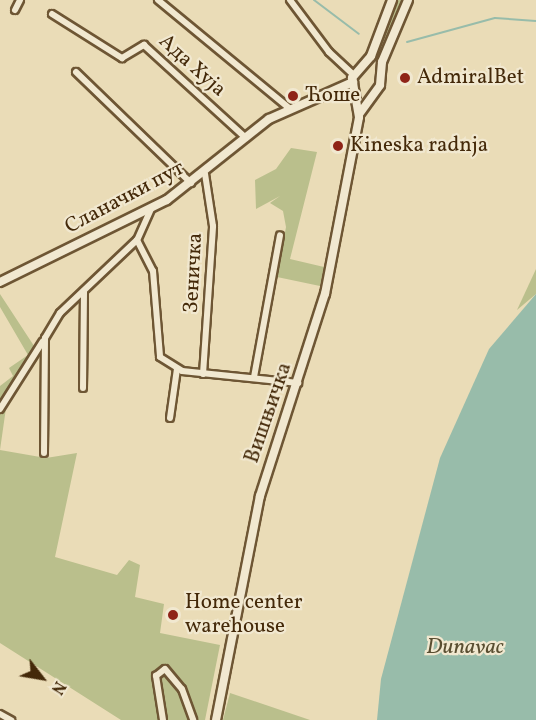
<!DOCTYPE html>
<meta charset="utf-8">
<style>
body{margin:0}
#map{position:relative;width:536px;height:720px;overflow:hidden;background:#eadcb7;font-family:Vollkorn,serif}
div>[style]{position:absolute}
.green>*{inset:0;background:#babf8c}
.water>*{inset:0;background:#98bcaa}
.stream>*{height:2px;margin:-1px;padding:0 1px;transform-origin:1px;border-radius:1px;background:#98bcaa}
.roads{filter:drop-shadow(2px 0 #6e5634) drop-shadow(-2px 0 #6e5634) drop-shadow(0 2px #6e5634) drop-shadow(0 -2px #6e5634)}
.minor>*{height:6px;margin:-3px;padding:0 3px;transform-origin:3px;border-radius:3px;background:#f1e8d0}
.tertiary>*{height:8px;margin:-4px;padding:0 4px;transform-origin:4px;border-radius:4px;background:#f1e8d0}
.dots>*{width:16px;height:16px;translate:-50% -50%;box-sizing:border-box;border:3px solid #f1e8d0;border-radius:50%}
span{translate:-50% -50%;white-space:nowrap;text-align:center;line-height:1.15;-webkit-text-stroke:4.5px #f1e8d0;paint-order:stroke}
.street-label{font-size:21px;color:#442909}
.poi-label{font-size:21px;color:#442909}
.left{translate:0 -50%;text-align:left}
.water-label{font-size:22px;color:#594e31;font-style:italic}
.north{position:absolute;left:12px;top:648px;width:60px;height:60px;-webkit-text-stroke:4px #f1e8d0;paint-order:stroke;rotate:121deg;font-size:16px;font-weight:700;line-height:24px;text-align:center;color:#442909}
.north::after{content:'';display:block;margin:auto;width:21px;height:27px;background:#442909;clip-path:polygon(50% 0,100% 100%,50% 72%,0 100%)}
</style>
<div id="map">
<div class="green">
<div style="clip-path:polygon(397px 0,402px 0,375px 61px,374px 60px)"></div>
<div style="clip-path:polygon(291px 148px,317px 152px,290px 259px,324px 267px,320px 286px,277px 277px,286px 227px,283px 211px,270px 203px,280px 196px,256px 209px,255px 180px,276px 169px)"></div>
<div style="clip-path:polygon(536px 269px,536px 294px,517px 310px)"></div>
<div style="clip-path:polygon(0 294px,36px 349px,8px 394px,0 450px,46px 458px,77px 453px,55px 557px,117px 575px,129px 560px,140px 565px,135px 597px,164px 604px,160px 633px,220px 645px,205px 720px,121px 720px,0 643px,0 386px,13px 376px,9px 368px,28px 355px,0 307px)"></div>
<div style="clip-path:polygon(230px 693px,310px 720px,223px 720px)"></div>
</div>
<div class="water">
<div style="clip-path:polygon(536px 294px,536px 720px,377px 720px,381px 679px,440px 458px,489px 349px)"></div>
</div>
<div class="stream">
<div style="left:314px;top:0;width:56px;rotate:37.1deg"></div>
<div style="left:407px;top:42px;width:91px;rotate:-15.3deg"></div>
<div style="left:495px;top:18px;width:41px;rotate:4.2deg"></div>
</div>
<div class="roads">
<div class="minor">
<div style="left:158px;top:0;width:170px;rotate:39.5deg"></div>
<div style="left:290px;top:0;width:65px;rotate:53.1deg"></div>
<div style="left:329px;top:52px;width:33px;rotate:43deg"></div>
<div style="left:15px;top:10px;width:11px;rotate:-63deg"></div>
<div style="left:52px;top:14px;width:83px;rotate:32.2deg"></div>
<div style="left:122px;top:58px;width:26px;rotate:-31deg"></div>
<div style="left:144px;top:45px;width:138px;rotate:42.4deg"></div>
<div style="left:76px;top:72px;width:160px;rotate:44deg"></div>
<div style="left:151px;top:209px;width:34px;rotate:114deg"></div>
<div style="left:137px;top:240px;width:35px;rotate:63deg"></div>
<div style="left:153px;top:271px;width:86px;rotate:85.3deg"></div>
<div style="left:160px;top:357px;width:26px;rotate:32deg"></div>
<div style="left:182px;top:371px;width:117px;rotate:5.9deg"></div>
<div style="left:203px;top:374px;width:148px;rotate:-86.1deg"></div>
<div style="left:213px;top:226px;width:53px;rotate:-98.7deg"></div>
<div style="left:254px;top:377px;width:144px;rotate:-79.6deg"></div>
<div style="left:83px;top:388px;width:97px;rotate:-89.4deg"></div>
<div style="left:0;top:409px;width:80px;rotate:-57.7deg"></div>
<div style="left:170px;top:418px;width:49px;rotate:-81.9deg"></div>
<div style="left:44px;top:453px;width:115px;rotate:-89.5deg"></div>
<div style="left:45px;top:338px;width:29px;rotate:-59deg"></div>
<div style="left:60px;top:313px;width:106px;rotate:-43.5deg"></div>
<div style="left:0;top:714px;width:13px;rotate:29deg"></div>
<div style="left:163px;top:720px;width:45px;rotate:-99deg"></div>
<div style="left:156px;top:676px;width:11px;rotate:-38deg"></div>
<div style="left:165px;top:669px;width:26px;rotate:50deg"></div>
<div style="left:182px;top:689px;width:33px;rotate:70deg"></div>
</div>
<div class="tertiary">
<div style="left:360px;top:113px;width:34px;rotate:-54deg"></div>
<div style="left:380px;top:85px;width:23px;rotate:-85deg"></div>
<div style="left:382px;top:62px;width:67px;rotate:-67.2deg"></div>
<div style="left:0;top:282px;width:186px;rotate:-26.2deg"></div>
<div style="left:167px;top:200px;width:130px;rotate:-38.5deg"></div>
<div style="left:269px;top:119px;width:92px;rotate:-23.8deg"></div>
<div style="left:216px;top:720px;width:228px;rotate:-78.9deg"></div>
<div style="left:260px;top:496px;width:212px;rotate:-72.2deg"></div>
<div style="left:325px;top:294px;width:180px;rotate:-79.1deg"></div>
<div style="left:359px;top:117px;width:40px;rotate:-100deg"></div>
<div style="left:352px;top:78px;width:29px;rotate:-49deg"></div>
<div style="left:371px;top:56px;width:60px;rotate:-69.4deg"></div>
</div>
</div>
<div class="dots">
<div style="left:405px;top:78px;background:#8f2418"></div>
<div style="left:293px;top:96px;background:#8f2418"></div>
<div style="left:338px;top:146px;background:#8f2418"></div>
<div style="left:173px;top:615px;background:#8f2418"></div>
</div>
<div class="street-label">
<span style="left:192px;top:66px;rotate:42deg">Ада Хуја</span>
<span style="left:125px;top:198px;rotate:-28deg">Сланачки пут</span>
<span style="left:194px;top:273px;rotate:-87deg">Зеничка</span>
<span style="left:269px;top:413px;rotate:-71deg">Вишњичка</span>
</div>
<div class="poi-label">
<span class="left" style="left:417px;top:78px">AdmiralBet</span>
<span class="left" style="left:305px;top:96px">Ћоше</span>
<span class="left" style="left:350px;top:146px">Kineska radnja</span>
<span class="left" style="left:185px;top:615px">Home center<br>warehouse</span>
</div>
<div class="water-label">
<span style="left:465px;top:648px">Dunavac</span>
</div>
<div class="north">N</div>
</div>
